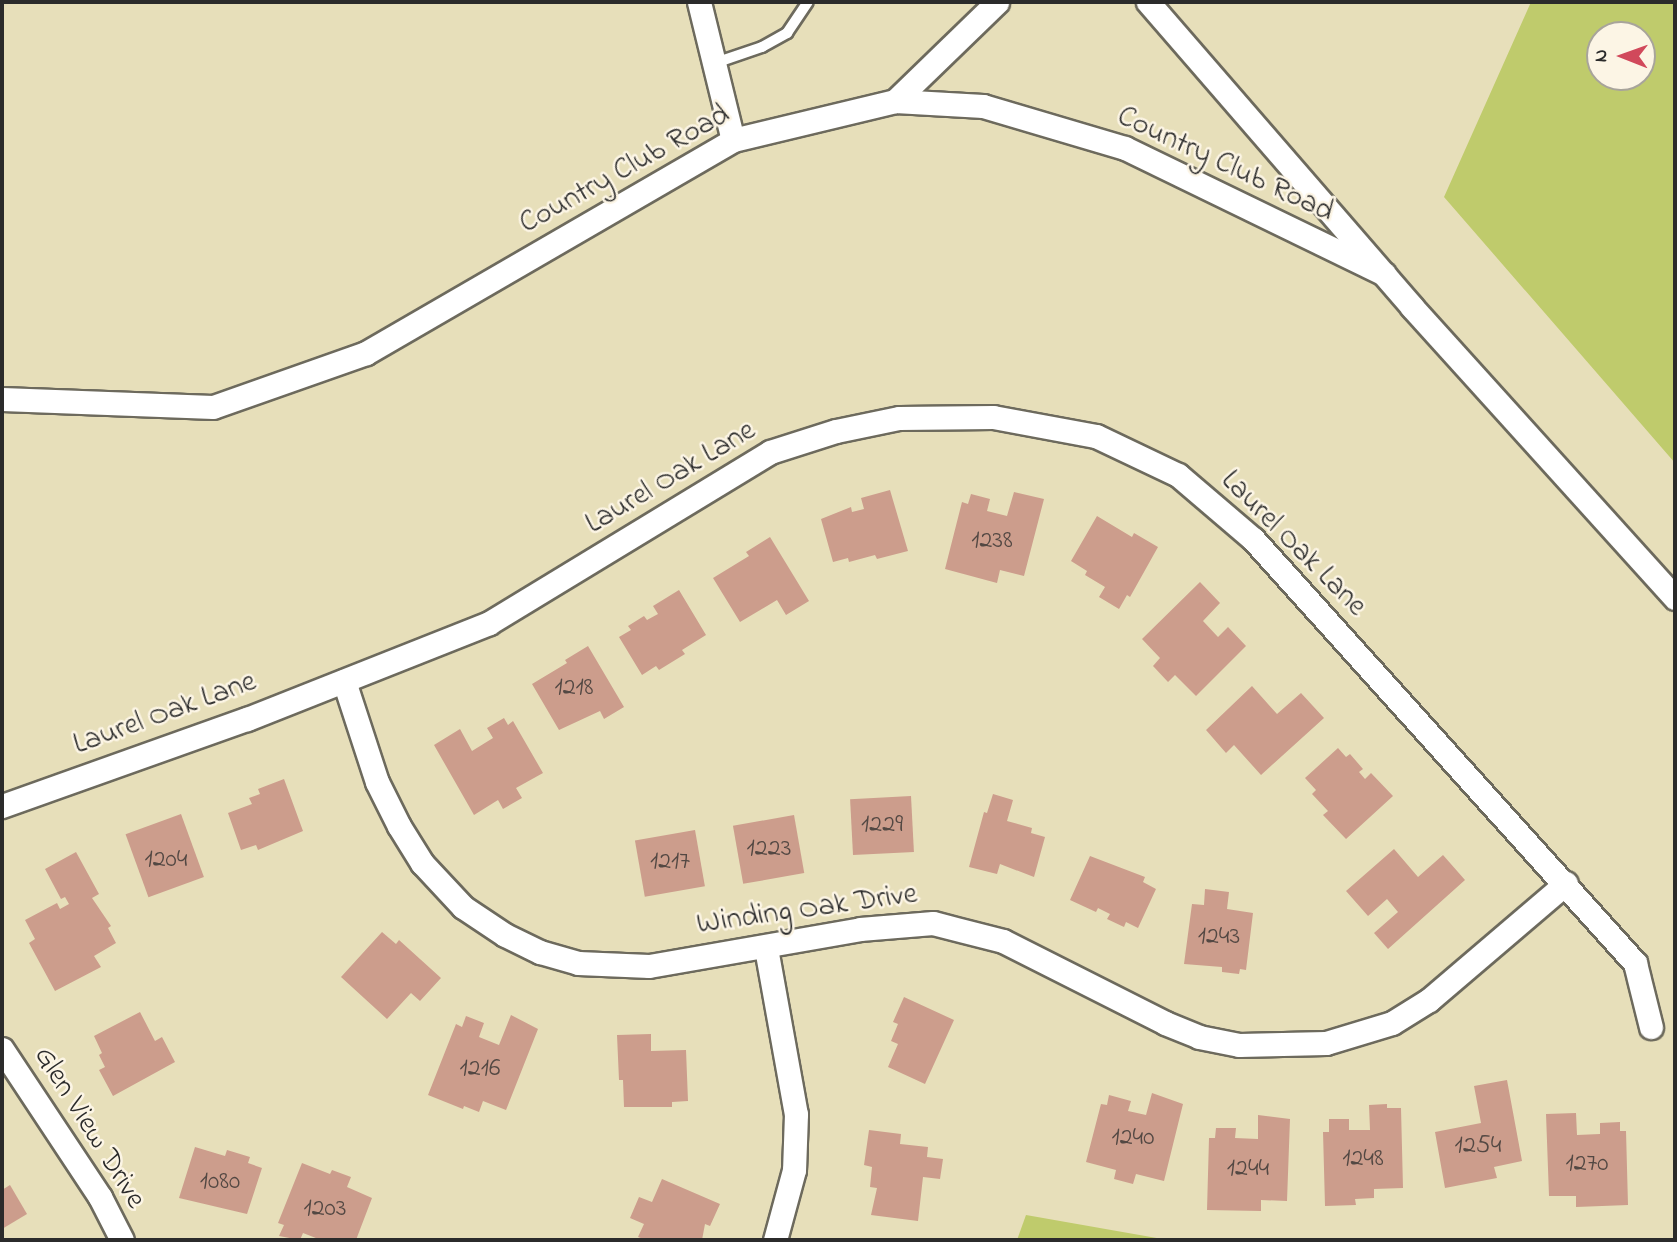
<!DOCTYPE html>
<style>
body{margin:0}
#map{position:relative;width:1677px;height:1242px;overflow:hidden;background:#e7dfba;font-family:"Indie Flower",sans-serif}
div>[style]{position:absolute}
.green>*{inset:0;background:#bfcb6c}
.building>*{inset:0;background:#cc9d8c;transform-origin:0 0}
.roads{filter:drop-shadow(2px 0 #6d6a5d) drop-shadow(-2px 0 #6d6a5d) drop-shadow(0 2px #6d6a5d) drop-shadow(0 -2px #6d6a5d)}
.lane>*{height:10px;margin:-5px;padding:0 5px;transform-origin:5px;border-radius:5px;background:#fff}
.street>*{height:23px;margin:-11.5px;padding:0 11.5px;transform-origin:11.5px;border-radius:11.5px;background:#fff}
span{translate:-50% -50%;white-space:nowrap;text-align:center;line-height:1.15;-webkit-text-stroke:5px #fcf5e5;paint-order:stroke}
.number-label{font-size:26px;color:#534843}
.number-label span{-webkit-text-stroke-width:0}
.street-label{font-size:30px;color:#2b2b2b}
.frame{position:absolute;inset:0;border:4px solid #2b2b2b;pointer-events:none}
.north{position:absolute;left:1586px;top:21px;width:70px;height:70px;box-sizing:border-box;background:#fcf5e5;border:2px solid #a8a49b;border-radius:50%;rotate:271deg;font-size:19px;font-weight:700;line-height:28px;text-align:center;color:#2b2b2b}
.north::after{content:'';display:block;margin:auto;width:24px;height:32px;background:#d1495b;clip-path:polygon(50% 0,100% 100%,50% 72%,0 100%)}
</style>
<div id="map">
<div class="green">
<div style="clip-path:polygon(evenodd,1531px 2px,1675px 2px,1675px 463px,1444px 197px,1531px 2px,1600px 35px,1642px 35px,1642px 77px,1600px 77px,1600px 35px)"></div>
<div style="clip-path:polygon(1026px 1215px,1168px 1240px,1017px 1240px)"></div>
</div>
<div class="building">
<div style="clip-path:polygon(890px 490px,908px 551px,877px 559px,875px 555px,849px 562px,848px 558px,833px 562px,821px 519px,851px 507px,852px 512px,864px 509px,861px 498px)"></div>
<div style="clip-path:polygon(1014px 492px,1044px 499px,1024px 576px,1000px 570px,997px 583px,945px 569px,962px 502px,968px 504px,971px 494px,990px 499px,987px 511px,1007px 516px)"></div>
<div style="clip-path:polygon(1097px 516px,1132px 537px,1134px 533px,1158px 547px,1130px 597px,1127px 595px,1119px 609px,1099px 597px,1105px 587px,1085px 575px,1087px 571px,1071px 561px)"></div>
<div style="clip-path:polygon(770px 537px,809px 601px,786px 615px,777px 600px,740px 622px,713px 578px,749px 556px,746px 552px)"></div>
<div style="clip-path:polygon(1200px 582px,1220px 603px,1203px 621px,1218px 637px,1228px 627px,1246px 646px,1196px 696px,1175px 675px,1168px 682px,1153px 666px,1160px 658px,1142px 639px)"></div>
<div style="clip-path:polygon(679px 590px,706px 635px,682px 650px,685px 654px,659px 670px,656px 666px,642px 675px,619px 637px,631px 630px,628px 626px,644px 616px,647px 620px,658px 614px,653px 606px)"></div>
<div style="clip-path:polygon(588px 646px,624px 707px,604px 719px,600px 711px,559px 730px,532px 684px,567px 663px,565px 660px)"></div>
<div style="clip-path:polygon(1252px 686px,1277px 714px,1301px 693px,1324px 718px,1261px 775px,1234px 745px,1226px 753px,1206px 730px)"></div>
<div style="clip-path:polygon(504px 718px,508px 725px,513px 721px,543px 773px,516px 788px,522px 798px,503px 809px,498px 800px,474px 815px,434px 745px,460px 729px,472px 751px,493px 738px,487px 728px)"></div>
<div style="clip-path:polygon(1338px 748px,1346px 757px,1350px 754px,1363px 769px,1359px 772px,1365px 779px,1371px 773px,1393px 796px,1346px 839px,1323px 815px,1328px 811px,1312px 794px,1316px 790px,1305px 778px)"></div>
<div style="clip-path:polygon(284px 779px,303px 831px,258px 850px,256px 845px,241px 850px,228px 813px,252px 804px,249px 798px,260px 794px,258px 789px)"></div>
<div style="clip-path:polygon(993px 794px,1013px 800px,1007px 821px,1032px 828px,1031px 833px,1045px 837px,1034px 877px,1000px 864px,997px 874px,969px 867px,984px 812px,987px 813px)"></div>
<div style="left:911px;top:796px;width:56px;height:61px;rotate:87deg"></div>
<div style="left:181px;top:814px;width:67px;height:59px;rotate:70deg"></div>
<div style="left:794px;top:815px;width:59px;height:62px;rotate:80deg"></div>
<div style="left:695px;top:830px;width:57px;height:61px;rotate:80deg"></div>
<div style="clip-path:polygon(1394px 849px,1418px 877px,1443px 855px,1465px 880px,1388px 949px,1374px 933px,1398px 912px,1387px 899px,1368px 916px,1346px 891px)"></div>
<div style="clip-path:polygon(76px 852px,99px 894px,92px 898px,111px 926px,108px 928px,116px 943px,94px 956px,101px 967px,55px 991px,29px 943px,35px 939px,25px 920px,57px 903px,60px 909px,69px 904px,65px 897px,61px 899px,45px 869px)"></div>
<div style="clip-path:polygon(1090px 856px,1145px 877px,1143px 882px,1156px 889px,1138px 928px,1126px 922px,1124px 927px,1107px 919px,1110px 914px,1098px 908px,1096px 912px,1070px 900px)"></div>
<div style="clip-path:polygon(1205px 889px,1229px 892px,1227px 909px,1253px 913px,1246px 970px,1240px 969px,1239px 974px,1222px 972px,1222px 967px,1184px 964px,1192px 904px,1204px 905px)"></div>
<div style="clip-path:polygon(382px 932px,396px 944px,399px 940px,441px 978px,420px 1001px,411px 993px,387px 1019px,341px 977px)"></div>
<div style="clip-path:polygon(904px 997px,954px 1020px,925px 1084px,888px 1067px,898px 1044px,891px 1041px,898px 1024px,893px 1022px)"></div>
<div style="clip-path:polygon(140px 1012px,155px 1041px,162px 1037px,175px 1062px,113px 1096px,99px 1070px,105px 1067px,99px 1055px,102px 1053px,94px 1036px)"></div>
<div style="clip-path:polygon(511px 1015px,538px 1029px,506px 1110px,483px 1101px,479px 1112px,464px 1106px,463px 1109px,428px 1095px,456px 1024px,462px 1027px,466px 1016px,484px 1023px,479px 1037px,499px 1045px)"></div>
<div style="clip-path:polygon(651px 1034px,651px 1051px,686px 1050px,688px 1101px,672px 1102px,672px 1107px,624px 1107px,623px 1080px,619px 1080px,617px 1035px)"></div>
<div style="clip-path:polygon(1507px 1080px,1522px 1161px,1494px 1167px,1497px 1178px,1445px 1188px,1435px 1132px,1481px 1123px,1474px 1086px)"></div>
<div style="clip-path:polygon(1152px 1093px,1183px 1104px,1164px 1181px,1136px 1174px,1133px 1184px,1114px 1179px,1116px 1170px,1086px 1162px,1101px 1104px,1107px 1105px,1109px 1095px,1131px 1101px,1128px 1111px,1146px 1115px)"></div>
<div style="clip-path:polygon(1387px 1104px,1387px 1108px,1401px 1108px,1403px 1188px,1374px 1189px,1374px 1198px,1355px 1199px,1356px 1205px,1325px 1206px,1323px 1132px,1329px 1132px,1329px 1119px,1349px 1119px,1349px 1130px,1370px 1130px,1369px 1105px)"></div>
<div style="clip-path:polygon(1576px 1113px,1577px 1135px,1600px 1134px,1600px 1123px,1620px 1122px,1620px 1131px,1626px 1131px,1628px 1205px,1576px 1207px,1576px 1196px,1549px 1196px,1546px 1114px)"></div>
<div style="clip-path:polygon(1258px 1115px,1290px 1119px,1287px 1201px,1261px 1200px,1261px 1211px,1207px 1210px,1209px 1138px,1215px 1138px,1216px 1128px,1236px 1128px,1235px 1138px,1258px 1139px)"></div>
<div style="clip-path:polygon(869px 1130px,901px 1134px,900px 1144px,928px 1147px,927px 1157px,943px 1159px,940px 1179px,923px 1177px,918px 1221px,871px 1215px,877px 1188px,870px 1187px,872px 1167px,864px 1165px)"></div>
<div style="clip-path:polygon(195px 1147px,225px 1156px,227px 1150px,250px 1157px,248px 1163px,262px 1168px,247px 1214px,179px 1198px)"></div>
<div style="clip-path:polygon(302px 1163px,330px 1174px,332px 1170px,351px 1177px,347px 1187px,372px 1198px,356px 1240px,321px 1240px,303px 1233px,300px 1240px,279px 1236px,284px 1225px,278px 1223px)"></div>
<div style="clip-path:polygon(662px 1179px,720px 1204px,710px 1226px,705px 1224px,702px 1240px,646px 1240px,638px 1237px,644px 1224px,630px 1218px,639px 1197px,652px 1202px)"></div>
<div style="clip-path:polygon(10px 1185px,27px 1214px,2px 1229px,2px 1190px)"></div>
</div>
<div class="roads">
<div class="lane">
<div style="left:715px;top:63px;width:50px;rotate:-18.8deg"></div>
<div style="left:762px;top:47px;width:29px;rotate:-29deg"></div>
<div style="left:787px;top:33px;width:37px;rotate:-56deg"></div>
</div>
<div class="street">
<div style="left:699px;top:2px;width:142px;rotate:76.2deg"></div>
<div style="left:1148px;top:2px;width:403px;rotate:49.1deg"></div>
<div style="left:1412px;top:307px;width:392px;rotate:47.9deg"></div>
<div style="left:895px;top:101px;width:142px;rotate:-44.1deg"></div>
<div style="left:2px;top:399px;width:211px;rotate:2.2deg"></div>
<div style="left:213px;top:407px;width:162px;rotate:-19.4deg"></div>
<div style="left:366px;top:353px;width:424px;rotate:-30.1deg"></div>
<div style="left:733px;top:140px;width:167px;rotate:-13.5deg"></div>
<div style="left:895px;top:101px;width:88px;rotate:3.3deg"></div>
<div style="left:983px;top:106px;width:148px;rotate:16.5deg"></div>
<div style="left:1125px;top:148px;width:288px;rotate:25.9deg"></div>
<div style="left:344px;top:681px;width:106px;rotate:71.9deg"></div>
<div style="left:377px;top:782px;width:49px;rotate:63.4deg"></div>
<div style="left:399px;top:826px;width:44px;rotate:58.1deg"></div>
<div style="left:422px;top:863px;width:60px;rotate:47deg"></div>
<div style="left:463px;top:907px;width:50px;rotate:33.7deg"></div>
<div style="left:505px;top:935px;width:39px;rotate:26deg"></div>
<div style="left:540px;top:952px;width:40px;rotate:16deg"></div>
<div style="left:578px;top:963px;width:71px;rotate:2.4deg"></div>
<div style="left:649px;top:966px;width:214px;rotate:-9.9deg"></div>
<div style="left:860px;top:929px;width:73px;rotate:-4.7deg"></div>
<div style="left:933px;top:923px;width:72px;rotate:14.4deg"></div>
<div style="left:1003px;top:941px;width:182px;rotate:26.8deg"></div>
<div style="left:1165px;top:1023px;width:37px;rotate:22deg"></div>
<div style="left:1199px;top:1037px;width:41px;rotate:11.3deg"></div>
<div style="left:1239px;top:1045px;width:87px;rotate:-1.3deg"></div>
<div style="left:1326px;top:1043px;width:69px;rotate:-16.9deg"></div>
<div style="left:1392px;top:1023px;width:44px;rotate:-31.9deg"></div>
<div style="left:1429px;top:1000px;width:180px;rotate:-40.5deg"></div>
<div style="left:2px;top:806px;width:260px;rotate:-19.6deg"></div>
<div style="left:247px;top:719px;width:260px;rotate:-21.6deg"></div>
<div style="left:489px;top:623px;width:329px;rotate:-31.3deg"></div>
<div style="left:770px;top:452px;width:69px;rotate:-17.7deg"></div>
<div style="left:836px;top:431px;width:64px;rotate:-11.7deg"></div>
<div style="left:899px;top:418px;width:94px;rotate:-0.6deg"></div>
<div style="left:993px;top:417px;width:105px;rotate:10.5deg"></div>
<div style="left:1096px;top:436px;width:91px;rotate:25.4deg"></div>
<div style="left:1178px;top:475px;width:99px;rotate:40.5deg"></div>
<div style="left:1253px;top:539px;width:571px;rotate:47.98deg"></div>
<div style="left:1635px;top:963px;width:66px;rotate:76deg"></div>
<div style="left:766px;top:948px;width:169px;rotate:79.8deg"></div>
<div style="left:796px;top:1114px;width:56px;rotate:92deg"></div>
<div style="left:794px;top:1170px;width:73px;rotate:105.2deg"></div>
<div style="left:2px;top:1049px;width:178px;rotate:56.5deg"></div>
<div style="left:100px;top:1197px;width:48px;rotate:62.9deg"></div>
</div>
</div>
<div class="number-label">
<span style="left:992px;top:542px">1238</span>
<span style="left:574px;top:689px">1218</span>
<span style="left:882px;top:826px">1229</span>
<span style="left:769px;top:850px">1223</span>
<span style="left:166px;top:861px">1204</span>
<span style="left:670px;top:863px">1217</span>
<span style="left:1219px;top:938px">1243</span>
<span style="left:480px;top:1070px">1216</span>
<span style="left:1133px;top:1139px">1240</span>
<span style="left:1478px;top:1147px">1254</span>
<span style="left:1363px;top:1160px">1248</span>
<span style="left:1587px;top:1165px">1270</span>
<span style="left:1248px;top:1170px">1244</span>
<span style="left:220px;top:1183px">1080</span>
<span style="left:325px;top:1210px">1203</span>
</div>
<div class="street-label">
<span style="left:1225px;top:165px;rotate:25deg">Country Club Road</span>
<span style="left:625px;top:170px;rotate:-29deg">Country Club Road</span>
<span style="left:671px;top:478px;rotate:-31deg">Laurel Oak Lane</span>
<span style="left:1293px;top:544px;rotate:45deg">Laurel Oak Lane</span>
<span style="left:165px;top:714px;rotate:-20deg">Laurel Oak Lane</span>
<span style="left:807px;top:910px;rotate:-8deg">Winding Oak Drive</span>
<span style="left:89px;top:1128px;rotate:58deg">Glen View Drive</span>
</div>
<div class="frame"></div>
<div class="north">N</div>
</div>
